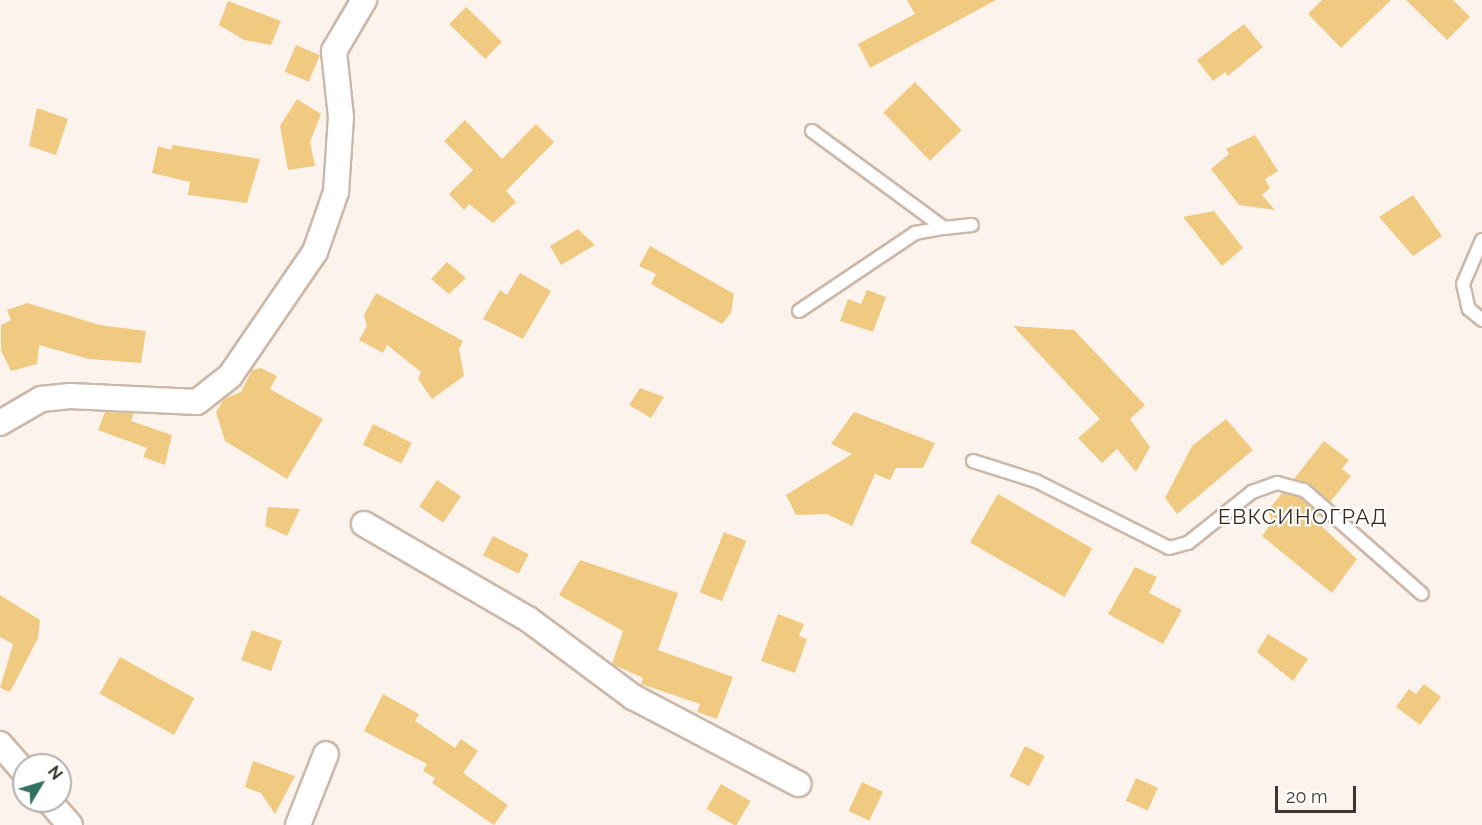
<!DOCTYPE html>
<meta charset="utf-8">
<style>
body{margin:0}
#map{position:relative;width:1482px;height:825px;overflow:hidden;background:#fcf3ed;font-family:Raleway,sans-serif}
div>[style]{position:absolute}
.building>*{inset:0;background:#f1ca82;transform-origin:0 0}
.roads{filter:drop-shadow(2px 0 #ccb8a9) drop-shadow(-2px 0 #ccb8a9) drop-shadow(0 2px #ccb8a9) drop-shadow(0 -2px #ccb8a9)}
.lane>*{height:12px;margin:-6px;padding:0 6px;transform-origin:6px;border-radius:6px;background:#fff}
.street>*{height:24px;margin:-12px;padding:0 12px;transform-origin:12px;border-radius:12px;background:#fff}
span{translate:-50% -50%;white-space:nowrap;text-align:center;line-height:1.15;-webkit-text-stroke:4.5px #fff;paint-order:stroke}
.neighbourhood-label{font-size:21px;color:#36271b;letter-spacing:1.5px}
.north{position:absolute;left:12px;top:753px;width:60px;height:60px;box-sizing:border-box;background:#fff;border:2px solid #b2afac;border-radius:50%;rotate:52deg;font-size:16px;font-weight:700;line-height:24px;text-align:center;color:#3e3630}
.north::after{content:'';display:block;margin:auto;width:21px;height:27px;background:#317160;clip-path:polygon(50% 0,100% 100%,50% 72%,0 100%)}
.scale{position:absolute;left:1275px;top:786px;width:81px;height:27px;box-sizing:border-box;border:3px solid #3e3630;border-top:0;padding-left:8px;font-size:18px;line-height:21px;white-space:nowrap;color:#3e3630;-webkit-text-stroke:4px #fff;paint-order:stroke}
</style>
<div id="map">
<div class="building">
<div style="clip-path:polygon(907px 0,996px 0,870px 68px,858px 44px,915px 14px)"></div>
<div style="clip-path:polygon(1322px 0,1391px 0,1341px 48px,1308px 14px)"></div>
<div style="clip-path:polygon(1406px 0,1453px 0,1470px 17px,1447px 40px)"></div>
<div style="clip-path:polygon(228px 1px,281px 21px,271px 45px,244px 40px,219px 25px)"></div>
<div style="left:466px;top:7px;width:50px;height:24px;rotate:44deg"></div>
<div style="clip-path:polygon(1244px 24px,1263px 47px,1228px 76px,1225px 72px,1213px 81px,1197px 60px)"></div>
<div style="left:296px;top:45px;width:26px;height:29px;rotate:23deg"></div>
<div style="left:915px;top:82px;width:67px;height:44px;rotate:46deg"></div>
<div style="clip-path:polygon(297px 99px,321px 114px,310px 142px,315px 166px,288px 170px,280px 126px)"></div>
<div style="clip-path:polygon(37px 108px,68px 119px,56px 155px,29px 146px)"></div>
<div style="clip-path:polygon(465px 120px,502px 159px,536px 124px,554px 142px,506px 191px,516px 202px,493px 223px,469px 204px,464px 210px,449px 194px,473px 170px,444px 141px)"></div>
<div style="clip-path:polygon(1255px 135px,1278px 171px,1265px 179px,1270px 188px,1262px 195px,1275px 210px,1239px 205px,1211px 169px,1229px 154px,1226px 149px)"></div>
<div style="clip-path:polygon(173px 145px,260px 159px,247px 203px,188px 195px,190px 182px,152px 173px,158px 146px,171px 150px)"></div>
<div style="clip-path:polygon(1413px 195px,1442px 236px,1413px 256px,1379px 217px)"></div>
<div style="clip-path:polygon(1214px 211px,1243px 248px,1222px 266px,1183px 217px)"></div>
<div style="clip-path:polygon(578px 229px,595px 245px,561px 265px,550px 246px)"></div>
<div style="clip-path:polygon(650px 246px,734px 294px,731px 313px,722px 324px,651px 284px,656px 274px,639px 266px)"></div>
<div style="clip-path:polygon(447px 262px,466px 278px,449px 294px,431px 279px)"></div>
<div style="clip-path:polygon(520px 273px,551px 291px,523px 339px,483px 319px,500px 290px,507px 295px)"></div>
<div style="clip-path:polygon(867px 290px,886px 297px,873px 332px,840px 321px,848px 299px,861px 304px)"></div>
<div style="clip-path:polygon(376px 293px,463px 341px,459px 349px,464px 376px,432px 399px,418px 379px,421px 372px,387px 345px,383px 353px,359px 340px,367px 326px,364px 315px)"></div>
<div style="clip-path:polygon(27px 303px,100px 325px,146px 331px,141px 363px,89px 359px,39px 345px,37px 364px,11px 371px,1px 350px,1px 325px,11px 320px,7px 310px)"></div>
<div style="clip-path:polygon(1013px 326px,1074px 330px,1145px 405px,1130px 419px,1150px 447px,1136px 472px,1117px 449px,1102px 463px,1078px 438px,1100px 419px)"></div>
<div style="clip-path:polygon(261px 368px,277px 376px,270px 389px,323px 419px,287px 479px,225px 441px,216px 412px,224px 399px,241px 392px,252px 370px)"></div>
<div style="clip-path:polygon(640px 388px,664px 397px,651px 418px,629px 405px)"></div>
<div style="clip-path:polygon(105px 412px,134px 413px,131px 421px,172px 435px,165px 465px,143px 457px,147px 448px,98px 430px)"></div>
<div style="clip-path:polygon(854px 412px,935px 443px,923px 468px,896px 468px,890px 480px,875px 474px,852px 526px,827px 514px,796px 515px,786px 495px,852px 454px,831px 444px)"></div>
<div style="clip-path:polygon(1226px 419px,1253px 450px,1177px 514px,1165px 498px,1192px 446px)"></div>
<div style="left:373px;top:424px;width:43px;height:23px;rotate:26deg"></div>
<div style="clip-path:polygon(1324px 441px,1349px 460px,1342px 469px,1351px 476px,1330px 502px,1309px 484px,1294px 479px)"></div>
<div style="left:437px;top:480px;width:29px;height:32px;rotate:34deg"></div>
<div style="clip-path:polygon(1282px 493px,1300px 497px,1320px 515px,1315px 520px,1357px 559px,1332px 593px,1262px 536px,1272px 522px,1268px 511px)"></div>
<div style="left:998px;top:494px;width:109px;height:56px;rotate:30deg"></div>
<div style="clip-path:polygon(268px 507px,300px 509px,287px 536px,265px 526px)"></div>
<div style="left:724px;top:532px;width:24px;height:65px;rotate:22deg"></div>
<div style="left:493px;top:536px;width:40px;height:22px;rotate:27deg"></div>
<div style="clip-path:polygon(580px 560px,678px 593px,658px 650px,733px 677px,717px 719px,697px 712px,700px 704px,641px 684px,643px 678px,612px 664px,623px 631px,559px 595px)"></div>
<div style="clip-path:polygon(1135px 567px,1157px 577px,1149px 593px,1182px 610px,1163px 644px,1108px 614px)"></div>
<div style="clip-path:polygon(0 595px,40px 620px,38px 638px,10px 692px,0 688px,13px 644px,0 637px)"></div>
<div style="clip-path:polygon(778px 614px,804px 624px,799px 636px,807px 639px,795px 673px,761px 661px)"></div>
<div style="left:252px;top:630px;width:32px;height:32px;rotate:20deg"></div>
<div style="clip-path:polygon(1268px 634px,1308px 659px,1293px 681px,1257px 652px)"></div>
<div style="left:120px;top:657px;width:85px;height:42px;rotate:29deg"></div>
<div style="clip-path:polygon(1424px 684px,1441px 697px,1420px 725px,1396px 707px,1409px 689px,1416px 694px)"></div>
<div style="clip-path:polygon(383px 694px,419px 714px,415px 721px,455px 748px,461px 739px,478px 751px,463px 773px,508px 805px,494px 825px,432px 783px,435px 778px,423px 771px,427px 764px,364px 731px)"></div>
<div style="left:1025px;top:746px;width:22px;height:34px;rotate:27deg"></div>
<div style="clip-path:polygon(253px 761px,295px 776px,275px 814px,261px 793px,245px 787px)"></div>
<div style="left:1136px;top:778px;width:24px;height:25px;rotate:24deg"></div>
<div style="left:862px;top:782px;width:23px;height:32px;rotate:25deg"></div>
<div style="left:721px;top:784px;width:34px;height:29px;rotate:30deg"></div>
</div>
<div class="roads">
<div class="lane">
<div style="left:812px;top:131px;width:164px;rotate:36.3deg"></div>
<div style="left:944px;top:228px;width:28px;rotate:-6deg"></div>
<div style="left:1482px;top:240px;width:48px;rotate:113.4deg"></div>
<div style="left:1463px;top:284px;width:26px;rotate:77deg"></div>
<div style="left:1469px;top:309px;width:17px;rotate:40deg"></div>
<div style="left:799px;top:311px;width:140px;rotate:-33.9deg"></div>
<div style="left:915px;top:233px;width:29px;rotate:-10deg"></div>
<div style="left:973px;top:461px;width:66px;rotate:17.6deg"></div>
<div style="left:1036px;top:481px;width:149px;rotate:26.7deg"></div>
<div style="left:1169px;top:548px;width:20px;rotate:-15deg"></div>
<div style="left:1188px;top:543px;width:82px;rotate:-38.6deg"></div>
<div style="left:1252px;top:492px;width:27px;rotate:-20deg"></div>
<div style="left:1277px;top:483px;width:28px;rotate:15deg"></div>
<div style="left:1304px;top:490px;width:157px;rotate:41.4deg"></div>
</div>
<div class="street">
<div style="left:0;top:423px;width:48px;rotate:-30.3deg"></div>
<div style="left:41px;top:399px;width:29px;rotate:-6deg"></div>
<div style="left:70px;top:396px;width:127px;rotate:2.7deg"></div>
<div style="left:197px;top:402px;width:42px;rotate:-38.2deg"></div>
<div style="left:230px;top:376px;width:150px;rotate:-55.6deg"></div>
<div style="left:315px;top:252px;width:64px;rotate:-70.7deg"></div>
<div style="left:336px;top:192px;width:75px;rotate:-86.2deg"></div>
<div style="left:341px;top:117px;width:66px;rotate:-96.1deg"></div>
<div style="left:334px;top:51px;width:59px;rotate:-59.5deg"></div>
<div style="left:364px;top:524px;width:190px;rotate:30.1deg"></div>
<div style="left:528px;top:619px;width:131px;rotate:36.6deg"></div>
<div style="left:633px;top:697px;width:187px;rotate:27.7deg"></div>
<div style="left:0;top:744px;width:37px;rotate:49deg"></div>
<div style="left:49px;top:801px;width:32px;rotate:49deg"></div>
<div style="left:298px;top:825px;width:76px;rotate:-68.5deg"></div>
</div>
</div>
<div class="neighbourhood-label">
<span style="left:1303px;top:517px">ЕВКСИНОГРАД</span>
</div>
<div class="north">N</div>
<div class="scale">20 m</div>
</div>
